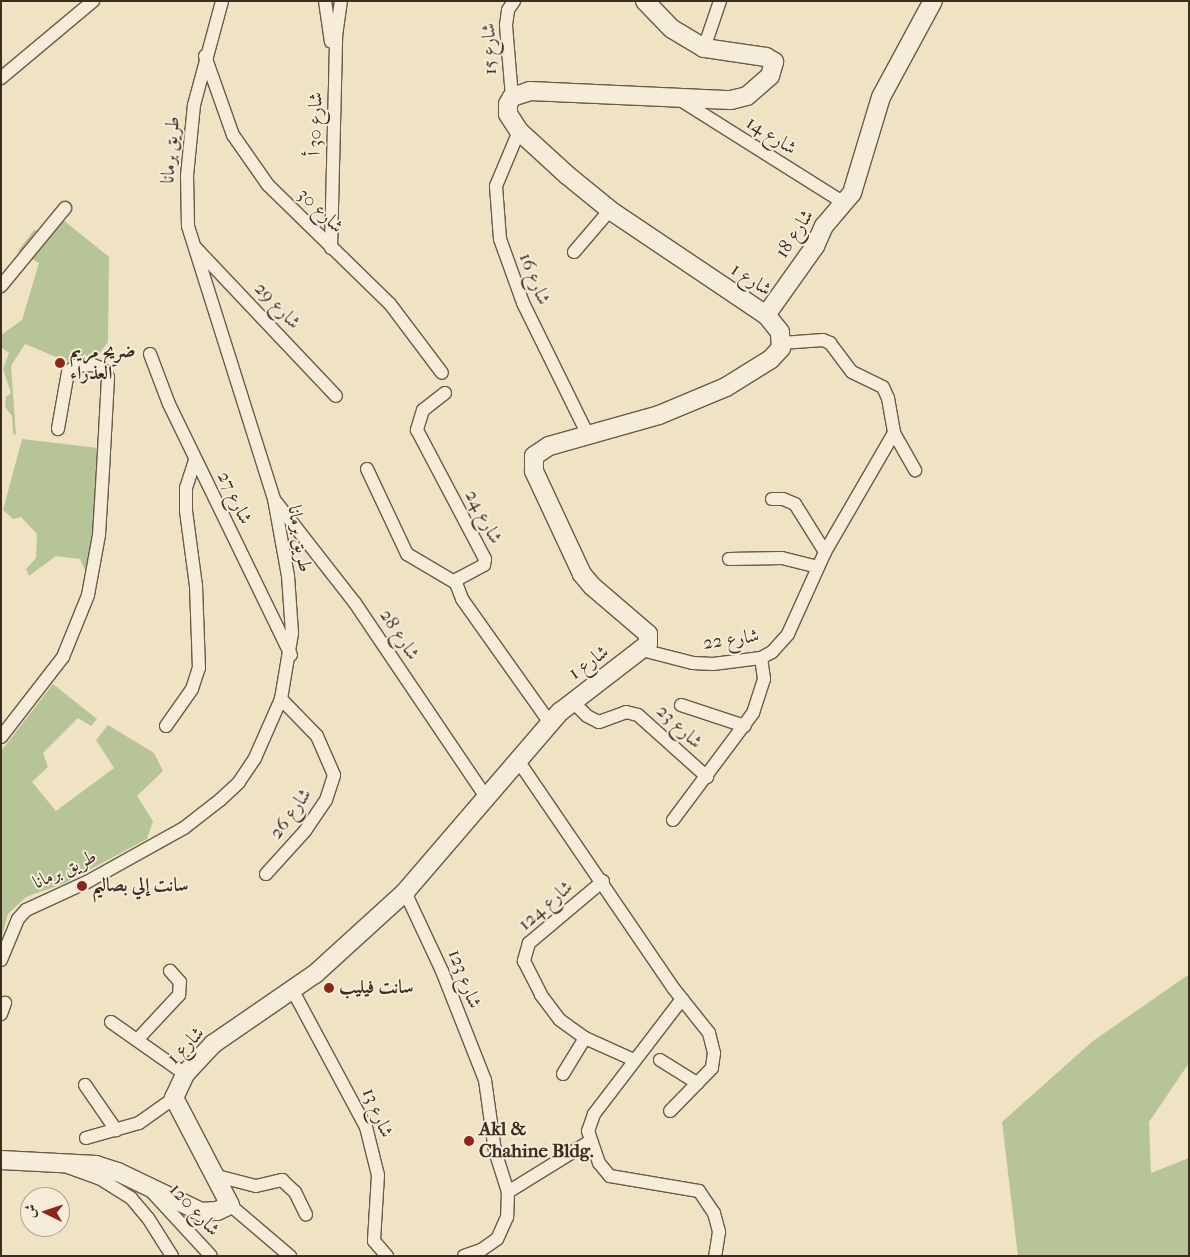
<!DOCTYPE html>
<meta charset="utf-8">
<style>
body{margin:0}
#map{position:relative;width:1190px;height:1257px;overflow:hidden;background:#efe3c4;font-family:"IM FELL French Canon",Amiri,serif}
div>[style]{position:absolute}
.green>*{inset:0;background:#b6c497}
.roads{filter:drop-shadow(1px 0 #695b48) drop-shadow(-1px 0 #695b48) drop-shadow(0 1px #695b48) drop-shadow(0 -1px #695b48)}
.street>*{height:12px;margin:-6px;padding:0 6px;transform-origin:6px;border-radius:6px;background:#f5edd9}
.secondary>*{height:18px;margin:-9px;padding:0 9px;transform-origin:9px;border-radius:9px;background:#f5edd9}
.dots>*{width:14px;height:14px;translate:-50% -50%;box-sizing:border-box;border:2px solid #f5edd9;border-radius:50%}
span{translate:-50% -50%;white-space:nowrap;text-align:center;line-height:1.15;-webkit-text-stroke:4px #f5edd9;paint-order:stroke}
.street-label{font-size:19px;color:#3c2e1f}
.poi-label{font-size:19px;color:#3c2e1f;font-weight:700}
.left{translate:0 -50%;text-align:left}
.frame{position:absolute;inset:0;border:2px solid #3c2e1f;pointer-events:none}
.north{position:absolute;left:20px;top:1187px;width:50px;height:50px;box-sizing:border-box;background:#f5edd9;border:1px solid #aba18f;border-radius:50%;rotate:274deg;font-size:14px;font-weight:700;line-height:20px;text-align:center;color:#3c2e1f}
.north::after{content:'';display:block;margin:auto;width:18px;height:22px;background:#8f2418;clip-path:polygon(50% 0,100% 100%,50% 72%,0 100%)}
</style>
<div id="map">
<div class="green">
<div style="clip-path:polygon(57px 215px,109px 257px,108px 342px,87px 370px,25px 344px,11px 366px,16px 435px,13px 434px,12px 416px,5px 407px,6px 397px,11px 393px,3px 369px,9px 353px,1px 347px,1px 335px,22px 320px,39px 263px,18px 251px,34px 230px,41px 232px)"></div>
<div style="clip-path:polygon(22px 439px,98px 448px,92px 572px,84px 568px,80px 559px,56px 556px,29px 576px,26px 569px,36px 558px,37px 534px,21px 517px,13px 519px,3px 510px)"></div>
<div style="clip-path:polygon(53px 684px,97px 719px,91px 726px,78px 718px,43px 753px,48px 767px,32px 782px,56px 811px,114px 768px,96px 740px,108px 725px,154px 753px,163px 771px,137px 796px,153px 821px,147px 839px,65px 883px,26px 897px,8px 914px,1px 939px,1px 751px)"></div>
<div style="clip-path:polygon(1188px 975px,1189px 1063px,1149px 1122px,1151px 1173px,1189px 1158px,1189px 1256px,1018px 1256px,1002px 1122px,1093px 1041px)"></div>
</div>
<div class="roads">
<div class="street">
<div style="left:325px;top:1px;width:41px;rotate:81.7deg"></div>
<div style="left:704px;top:48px;width:50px;rotate:-71.2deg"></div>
<div style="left:205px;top:56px;width:84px;rotate:70.5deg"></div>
<div style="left:233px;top:135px;width:61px;rotate:55deg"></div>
<div style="left:268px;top:185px;width:170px;rotate:44.3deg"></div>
<div style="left:390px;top:304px;width:86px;rotate:53deg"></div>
<div style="left:1px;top:78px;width:120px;rotate:-39.9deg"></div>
<div style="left:512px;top:97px;width:72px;rotate:-94.8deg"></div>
<div style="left:506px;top:25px;width:15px;rotate:-82deg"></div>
<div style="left:508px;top:10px;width:11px;rotate:-56deg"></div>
<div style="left:679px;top:99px;width:195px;rotate:32.2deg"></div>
<div style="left:519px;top:131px;width:60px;rotate:112.7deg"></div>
<div style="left:496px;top:186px;width:53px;rotate:85.7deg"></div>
<div style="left:500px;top:239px;width:68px;rotate:70.2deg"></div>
<div style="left:523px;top:303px;width:145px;rotate:63.8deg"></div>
<div style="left:195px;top:247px;width:205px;rotate:46.6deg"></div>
<div style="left:331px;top:248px;width:212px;rotate:-88.6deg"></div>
<div style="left:336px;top:36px;width:35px;rotate:-82deg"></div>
<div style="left:574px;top:252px;width:55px;rotate:-49.4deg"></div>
<div style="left:1px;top:286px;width:101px;rotate:-50.6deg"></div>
<div style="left:782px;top:343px;width:41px;rotate:-4.2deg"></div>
<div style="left:823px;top:340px;width:8px;rotate:23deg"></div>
<div style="left:830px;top:343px;width:36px;rotate:53deg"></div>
<div style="left:852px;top:372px;width:34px;rotate:26deg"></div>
<div style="left:883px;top:387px;width:12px;rotate:66deg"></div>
<div style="left:888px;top:398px;width:36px;rotate:80deg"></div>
<div style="left:894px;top:433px;width:43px;rotate:60.4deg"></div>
<div style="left:150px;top:354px;width:53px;rotate:69.2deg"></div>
<div style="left:169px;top:404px;width:279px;rotate:64.1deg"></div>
<div style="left:445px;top:393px;width:28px;rotate:142deg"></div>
<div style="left:423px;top:410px;width:21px;rotate:107deg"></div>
<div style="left:417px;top:430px;width:146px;rotate:62.2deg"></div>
<div style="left:485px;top:559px;width:6px;rotate:99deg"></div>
<div style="left:484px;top:565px;width:30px;rotate:152deg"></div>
<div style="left:458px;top:579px;width:4px;rotate:117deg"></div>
<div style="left:456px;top:583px;width:17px;rotate:69deg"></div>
<div style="left:462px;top:599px;width:152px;rotate:54.6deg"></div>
<div style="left:367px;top:469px;width:94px;rotate:64.8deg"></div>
<div style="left:407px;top:554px;width:57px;rotate:30.6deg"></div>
<div style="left:772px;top:499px;width:11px"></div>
<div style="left:783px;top:499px;width:13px;rotate:23deg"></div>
<div style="left:795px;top:504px;width:57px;rotate:58deg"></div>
<div style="left:276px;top:502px;width:128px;rotate:52deg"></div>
<div style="left:355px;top:603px;width:234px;rotate:56deg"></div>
<div style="left:729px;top:559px;width:53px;rotate:-1.1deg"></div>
<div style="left:782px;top:558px;width:37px;rotate:14deg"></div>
<div style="left:642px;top:650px;width:53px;rotate:14.3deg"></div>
<div style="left:693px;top:663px;width:20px;rotate:3deg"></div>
<div style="left:713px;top:664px;width:48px;rotate:-7.1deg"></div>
<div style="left:761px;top:658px;width:13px;rotate:-29deg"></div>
<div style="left:772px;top:652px;width:24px;rotate:-48deg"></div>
<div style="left:788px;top:634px;width:90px;rotate:-65.7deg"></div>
<div style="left:825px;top:552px;width:138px;rotate:-59.9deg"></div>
<div style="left:572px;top:701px;width:21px;rotate:45deg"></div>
<div style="left:587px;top:716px;width:13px;rotate:27deg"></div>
<div style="left:599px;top:722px;width:29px;rotate:-20deg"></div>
<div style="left:626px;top:712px;width:12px;rotate:14deg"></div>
<div style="left:638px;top:715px;width:93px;rotate:41.9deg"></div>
<div style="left:681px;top:705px;width:67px;rotate:18.2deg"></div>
<div style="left:166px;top:726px;width:45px;rotate:-54.9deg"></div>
<div style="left:192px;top:689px;width:22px;rotate:-72deg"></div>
<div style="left:199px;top:668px;width:82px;rotate:-92.1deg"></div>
<div style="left:196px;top:586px;width:76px;rotate:-97.6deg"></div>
<div style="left:186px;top:511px;width:23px;rotate:-90deg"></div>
<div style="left:186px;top:488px;width:29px;rotate:-72deg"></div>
<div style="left:1px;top:737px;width:101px;rotate:-52.2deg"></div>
<div style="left:63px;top:657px;width:67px;rotate:-68deg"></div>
<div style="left:88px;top:595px;width:61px;rotate:-79.6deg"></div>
<div style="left:99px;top:535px;width:65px;rotate:-86.5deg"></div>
<div style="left:103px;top:470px;width:93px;rotate:-86.9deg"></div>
<div style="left:108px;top:377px;width:11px;rotate:-128deg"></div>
<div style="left:101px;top:368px;width:9px;rotate:-159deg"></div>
<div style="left:93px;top:365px;width:18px;rotate:177deg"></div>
<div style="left:75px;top:366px;width:9px;rotate:139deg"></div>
<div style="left:68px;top:372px;width:58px;rotate:100deg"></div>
<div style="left:517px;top:759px;width:278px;rotate:55.7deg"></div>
<div style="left:674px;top:989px;width:56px;rotate:51.5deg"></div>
<div style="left:709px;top:1033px;width:21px;rotate:76deg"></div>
<div style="left:714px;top:1053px;width:15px;rotate:98deg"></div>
<div style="left:712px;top:1068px;width:60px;rotate:134.3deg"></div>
<div style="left:673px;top:820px;width:134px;rotate:-53.2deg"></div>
<div style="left:753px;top:713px;width:36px;rotate:-72deg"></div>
<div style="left:764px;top:679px;width:21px;rotate:-98deg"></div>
<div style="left:266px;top:874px;width:58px;rotate:-47.8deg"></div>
<div style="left:305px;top:831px;width:37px;rotate:-56deg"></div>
<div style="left:326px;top:800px;width:26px;rotate:-72deg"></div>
<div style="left:334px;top:775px;width:43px;rotate:-113.6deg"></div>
<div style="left:317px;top:736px;width:52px;rotate:-134.2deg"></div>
<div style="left:603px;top:881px;width:97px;rotate:140deg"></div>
<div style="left:529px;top:943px;width:19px;rotate:106deg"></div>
<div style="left:524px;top:961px;width:38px;rotate:63deg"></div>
<div style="left:541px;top:995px;width:31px;rotate:53deg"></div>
<div style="left:560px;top:1020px;width:31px;rotate:36deg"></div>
<div style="left:585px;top:1038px;width:54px;rotate:24.2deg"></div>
<div style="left:405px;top:892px;width:87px;rotate:64.9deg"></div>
<div style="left:442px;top:971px;width:117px;rotate:68.5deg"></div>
<div style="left:485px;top:1080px;width:72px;rotate:82deg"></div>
<div style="left:495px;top:1151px;width:43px;rotate:72.4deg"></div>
<div style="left:508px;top:1192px;width:25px;rotate:92deg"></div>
<div style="left:507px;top:1217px;width:24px;rotate:114deg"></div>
<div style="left:497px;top:1239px;width:19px;rotate:145deg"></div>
<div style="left:481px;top:1250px;width:18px;rotate:161deg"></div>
<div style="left:1px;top:960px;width:44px;rotate:-67.5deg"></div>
<div style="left:18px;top:919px;width:12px;rotate:-48deg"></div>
<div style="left:26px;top:910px;width:67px;rotate:-24.7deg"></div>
<div style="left:87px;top:882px;width:111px;rotate:-29.1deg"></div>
<div style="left:184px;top:828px;width:46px;rotate:-37.9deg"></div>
<div style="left:220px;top:800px;width:26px;rotate:-43deg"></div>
<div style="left:239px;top:782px;width:29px;rotate:-56deg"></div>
<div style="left:255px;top:758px;width:64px;rotate:-66.2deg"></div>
<div style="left:281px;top:699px;width:67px;rotate:-80.5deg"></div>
<div style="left:292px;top:633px;width:57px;rotate:-94deg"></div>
<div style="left:288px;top:576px;width:78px;rotate:-100.3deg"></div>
<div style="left:274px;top:499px;width:286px;rotate:-107.5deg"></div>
<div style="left:188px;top:226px;width:50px;rotate:-91.1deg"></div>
<div style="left:187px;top:176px;width:71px;rotate:-84.4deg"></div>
<div style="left:194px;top:105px;width:108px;rotate:-74.9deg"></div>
<div style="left:293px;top:991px;width:154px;rotate:61.8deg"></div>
<div style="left:366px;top:1127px;width:49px;rotate:76deg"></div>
<div style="left:378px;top:1175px;width:66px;rotate:93.5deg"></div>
<div style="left:374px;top:1241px;width:20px;rotate:49deg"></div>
<div style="left:682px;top:999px;width:145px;rotate:127.4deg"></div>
<div style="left:594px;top:1114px;width:18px;rotate:109deg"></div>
<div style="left:588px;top:1131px;width:34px;rotate:71deg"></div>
<div style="left:599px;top:1163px;width:17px;rotate:50deg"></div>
<div style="left:610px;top:1176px;width:90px;rotate:9.6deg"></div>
<div style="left:699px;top:1191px;width:27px;rotate:56deg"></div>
<div style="left:714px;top:1213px;width:20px;rotate:75deg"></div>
<div style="left:719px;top:1232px;width:24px;rotate:99deg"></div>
<div style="left:1px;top:1014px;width:12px;rotate:-70deg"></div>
<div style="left:111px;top:1022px;width:90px;rotate:35.1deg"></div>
<div style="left:137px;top:1040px;width:62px;rotate:-47deg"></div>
<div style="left:179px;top:995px;width:13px;rotate:-86deg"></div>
<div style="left:180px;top:982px;width:15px;rotate:-132deg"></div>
<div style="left:660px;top:1060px;width:44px;rotate:31.9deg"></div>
<div style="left:563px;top:1074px;width:42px;rotate:-58.6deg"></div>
<div style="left:85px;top:1085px;width:55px;rotate:55.4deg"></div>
<div style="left:86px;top:1138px;width:55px;rotate:-15.8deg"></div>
<div style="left:139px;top:1123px;width:43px;rotate:-35.5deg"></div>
<div style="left:68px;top:1167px;width:33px;rotate:20deg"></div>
<div style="left:99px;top:1178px;width:38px;rotate:32deg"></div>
<div style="left:131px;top:1198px;width:26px;rotate:50deg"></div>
<div style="left:148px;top:1218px;width:45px;rotate:57.7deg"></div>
<div style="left:217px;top:1176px;width:40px;rotate:14.4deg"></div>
<div style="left:256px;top:1186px;width:27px;rotate:-13deg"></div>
<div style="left:282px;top:1180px;width:18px;rotate:43deg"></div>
<div style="left:295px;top:1192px;width:25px;rotate:64deg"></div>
<div style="left:151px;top:1191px;width:88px;rotate:47.3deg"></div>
<div style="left:508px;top:1192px;width:95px;rotate:-31.7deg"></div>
<div style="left:230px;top:1205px;width:79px;rotate:40.4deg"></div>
</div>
<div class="secondary">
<div style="left:766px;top:315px;width:85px;rotate:-54.6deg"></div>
<div style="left:815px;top:246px;width:22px;rotate:-66deg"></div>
<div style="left:824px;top:226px;width:43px;rotate:-49.7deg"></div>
<div style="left:852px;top:193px;width:100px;rotate:-73.2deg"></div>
<div style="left:881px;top:97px;width:109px;rotate:-61.6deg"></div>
<div style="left:1px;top:1160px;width:95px;rotate:3deg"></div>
<div style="left:96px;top:1165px;width:23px;rotate:18deg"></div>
<div style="left:118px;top:1172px;width:92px;rotate:25.7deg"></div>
<div style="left:201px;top:1212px;width:16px;rotate:-4deg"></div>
<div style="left:217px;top:1211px;width:14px;rotate:-25deg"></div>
<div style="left:230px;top:1205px;width:121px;rotate:-117.6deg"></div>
<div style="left:174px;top:1098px;width:26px;rotate:-65deg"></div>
<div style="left:185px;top:1074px;width:41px;rotate:-47deg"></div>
<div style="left:213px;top:1044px;width:124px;rotate:-34.5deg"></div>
<div style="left:315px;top:974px;width:122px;rotate:-42.3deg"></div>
<div style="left:405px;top:892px;width:238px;rotate:-49.3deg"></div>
<div style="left:560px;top:712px;width:111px;rotate:-37.7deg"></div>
<div style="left:648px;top:644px;width:10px;rotate:-90deg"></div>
<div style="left:648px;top:634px;width:74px;rotate:-139.4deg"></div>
<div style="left:592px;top:586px;width:16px;rotate:-130deg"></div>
<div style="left:582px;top:574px;width:114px;rotate:-115deg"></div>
<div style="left:534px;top:471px;width:15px;rotate:-90deg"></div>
<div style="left:534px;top:456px;width:18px;rotate:-34deg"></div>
<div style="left:549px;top:446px;width:114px;rotate:-15.7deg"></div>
<div style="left:659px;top:415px;width:73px;rotate:-22.7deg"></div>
<div style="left:726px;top:387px;width:53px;rotate:-31.9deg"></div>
<div style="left:771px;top:359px;width:15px;rotate:-48deg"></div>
<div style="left:781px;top:348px;width:16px;rotate:-94deg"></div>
<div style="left:780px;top:332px;width:22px;rotate:-129deg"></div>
<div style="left:766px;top:315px;width:188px;rotate:-146.1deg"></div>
<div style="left:610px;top:210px;width:55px;rotate:-140.9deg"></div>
<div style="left:567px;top:175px;width:65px;rotate:-137.5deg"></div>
<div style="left:519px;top:131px;width:20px;rotate:-123deg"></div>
<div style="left:508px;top:114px;width:10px;rotate:-90deg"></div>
<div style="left:508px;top:104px;width:8px;rotate:-60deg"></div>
<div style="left:512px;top:97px;width:19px;rotate:-18deg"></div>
<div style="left:530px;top:91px;width:201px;rotate:2.6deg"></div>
<div style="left:731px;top:100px;width:16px;rotate:-14deg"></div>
<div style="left:747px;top:96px;width:30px;rotate:-41deg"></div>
<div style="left:770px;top:76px;width:15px;rotate:-74deg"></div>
<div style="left:774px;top:62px;width:9px;rotate:-148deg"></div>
<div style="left:766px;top:57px;width:63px;rotate:-171.7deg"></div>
<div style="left:704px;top:48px;width:37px;rotate:-149deg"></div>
<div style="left:672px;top:29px;width:39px;rotate:-134deg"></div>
</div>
</div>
<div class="dots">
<div style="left:60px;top:363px;background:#8f2418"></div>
<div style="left:82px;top:886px;background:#8f2418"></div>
<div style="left:329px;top:988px;background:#8f2418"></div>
<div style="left:469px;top:1141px;background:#8f2418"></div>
</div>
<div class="street-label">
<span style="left:490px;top:49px;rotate:-92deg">شارع 15</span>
<span style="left:316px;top:124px;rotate:-89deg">شارع 30 أ</span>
<span style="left:771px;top:136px;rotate:32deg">شارع 14</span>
<span style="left:171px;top:150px;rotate:-85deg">طريق برمانا</span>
<span style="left:320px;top:211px;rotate:44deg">شارع 30</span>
<span style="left:795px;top:234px;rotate:-57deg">شارع 18</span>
<span style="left:534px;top:279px;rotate:68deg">شارع 16</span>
<span style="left:751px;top:280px;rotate:33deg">شارع 1</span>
<span style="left:277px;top:306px;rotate:46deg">شارع 29</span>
<span style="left:234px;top:498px;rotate:64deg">شارع 27</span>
<span style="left:483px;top:517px;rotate:62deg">شارع 24</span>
<span style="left:299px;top:539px;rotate:80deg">طريق برمانا</span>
<span style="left:399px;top:635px;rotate:57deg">شارع 28</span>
<span style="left:731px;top:640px;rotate:-8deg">شارع 22</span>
<span style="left:589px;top:663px;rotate:-36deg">شارع 1</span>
<span style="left:679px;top:727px;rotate:43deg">شارع 23</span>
<span style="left:291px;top:814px;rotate:-54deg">شارع 26</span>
<span style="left:65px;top:870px;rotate:-25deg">طريق برمانا</span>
<span style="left:546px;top:906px;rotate:-41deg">شارع 124</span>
<span style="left:464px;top:979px;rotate:69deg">شارع 123</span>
<span style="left:186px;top:1046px;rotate:-46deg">شارع 1</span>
<span style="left:377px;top:1113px;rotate:67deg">شارع 13</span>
<span style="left:194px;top:1210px;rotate:47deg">شارع 120</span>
</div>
<div class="poi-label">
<span class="left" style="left:70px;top:363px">ضريح مريم<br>العذراء</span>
<span class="left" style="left:92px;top:886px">سانت إلي بصاليم</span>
<span class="left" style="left:339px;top:988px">سانت فيليب</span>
<span class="left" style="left:479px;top:1141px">Akl &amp;<br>Chahine Bldg.</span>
</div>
<div class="frame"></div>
<div class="north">ش</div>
</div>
